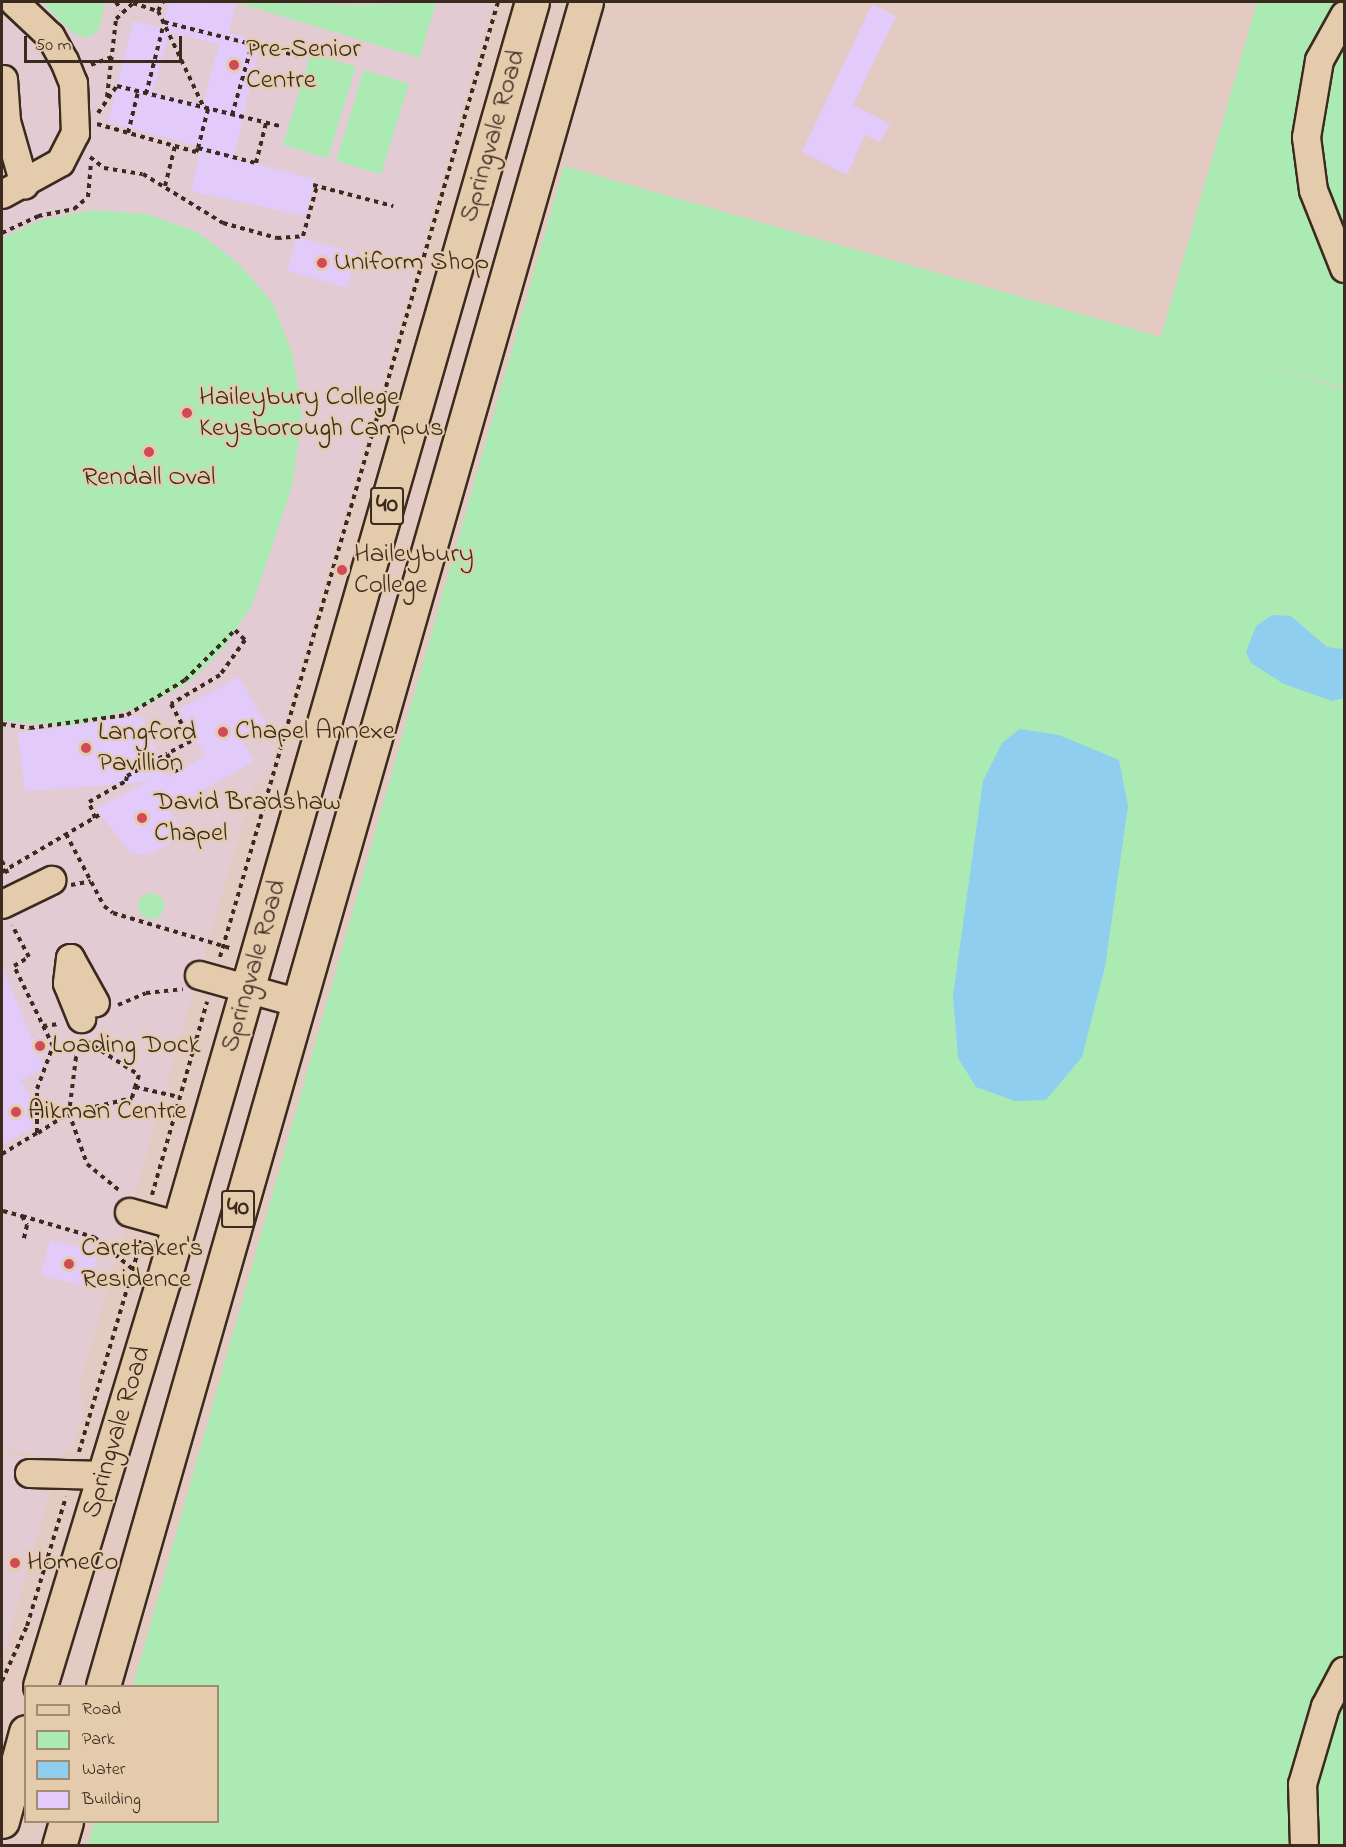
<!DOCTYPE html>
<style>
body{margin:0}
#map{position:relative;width:1346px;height:1847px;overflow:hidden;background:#e3cbc4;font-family:"Indie Flower",sans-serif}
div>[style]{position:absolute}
.built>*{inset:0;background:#e3cbd4}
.green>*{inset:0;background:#abebb3;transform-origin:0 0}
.round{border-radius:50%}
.water>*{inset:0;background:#90cef0}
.building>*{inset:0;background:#e2cafb;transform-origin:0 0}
.path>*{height:4px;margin-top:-2px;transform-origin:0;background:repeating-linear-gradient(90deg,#3b2a1e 0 4.5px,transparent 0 9px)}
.roads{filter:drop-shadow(2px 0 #3b2a1e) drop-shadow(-2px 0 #3b2a1e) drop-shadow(0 2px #3b2a1e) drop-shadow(0 -2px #3b2a1e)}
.minor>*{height:27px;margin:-13.5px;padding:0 13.5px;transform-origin:13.5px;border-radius:13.5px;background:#e3cbac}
.highway>*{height:33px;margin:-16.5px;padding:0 16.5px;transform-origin:16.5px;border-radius:16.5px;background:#e3cbac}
.dots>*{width:16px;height:16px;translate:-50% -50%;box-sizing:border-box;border:3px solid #e3cbac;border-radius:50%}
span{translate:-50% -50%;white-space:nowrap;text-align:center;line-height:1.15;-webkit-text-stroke:4.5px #e3cbac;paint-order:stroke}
.shield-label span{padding:2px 4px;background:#e3cbac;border:2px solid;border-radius:4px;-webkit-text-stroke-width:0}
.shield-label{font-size:26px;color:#3b2a1e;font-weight:700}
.poi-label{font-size:27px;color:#3b2a1e}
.left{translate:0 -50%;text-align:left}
.street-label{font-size:27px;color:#3b2a1e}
.frame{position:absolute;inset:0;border:3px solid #3b2a1e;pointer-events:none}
.legend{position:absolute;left:24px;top:1685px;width:195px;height:138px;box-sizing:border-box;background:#e3cbac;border:2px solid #a08b73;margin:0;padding:8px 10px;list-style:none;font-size:18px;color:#3b2a1e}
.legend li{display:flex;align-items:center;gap:12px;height:30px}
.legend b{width:30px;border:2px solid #a08b73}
.scale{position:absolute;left:24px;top:36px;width:158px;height:27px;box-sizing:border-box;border:3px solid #3b2a1e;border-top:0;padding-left:8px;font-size:18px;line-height:21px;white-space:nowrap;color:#3b2a1e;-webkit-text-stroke:4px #e3cbac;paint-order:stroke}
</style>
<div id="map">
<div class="built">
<div style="clip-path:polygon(2px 2px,493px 2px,268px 777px,253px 786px,77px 1394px,85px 1407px,72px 1449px,59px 1454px,59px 1462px,2px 1446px)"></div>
<div style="clip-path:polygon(2px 1451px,57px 1466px,2px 1660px)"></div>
</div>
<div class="green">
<div style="clip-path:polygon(41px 2px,105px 2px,99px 30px,88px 38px,74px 34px)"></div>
<div style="clip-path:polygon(235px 2px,363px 5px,436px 2px,420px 58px)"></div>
<div style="clip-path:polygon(1257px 2px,1344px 2px,1344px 387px,1251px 362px,1344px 389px,1344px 1845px,88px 1846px,94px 1822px,218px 1822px,218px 1686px,133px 1686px,564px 166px,1161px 337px)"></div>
<div style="left:311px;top:53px;width:47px;height:96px;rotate:17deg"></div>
<div style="left:364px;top:70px;width:47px;height:95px;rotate:17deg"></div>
<div style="clip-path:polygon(92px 210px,147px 214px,199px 233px,239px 264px,273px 303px,293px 356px,302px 416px,292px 487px,253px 603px,225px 647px,189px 682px,149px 704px,73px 726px,3px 721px,2px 238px,39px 221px)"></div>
<div class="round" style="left:138px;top:893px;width:26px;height:26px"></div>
</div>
<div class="water">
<div style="clip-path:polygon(1272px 615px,1291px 616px,1327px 647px,1344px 649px,1344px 698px,1332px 701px,1284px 684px,1251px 663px,1246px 652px,1256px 626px)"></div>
<div style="clip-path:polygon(1020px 729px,1059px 735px,1119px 760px,1128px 806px,1105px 967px,1082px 1057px,1046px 1100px,1015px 1101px,976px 1087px,958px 1058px,953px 995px,983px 781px,1002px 743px)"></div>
</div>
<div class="building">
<div style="clip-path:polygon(evenodd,169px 2px,235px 4px,229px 33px,260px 41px,234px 158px,315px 179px,305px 216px,191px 191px,201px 147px,108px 122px,133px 21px,163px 28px,169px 2px,169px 32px,219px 44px,203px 105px,153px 92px,169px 32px)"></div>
<div style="clip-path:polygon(872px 4px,896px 16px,853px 105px,890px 124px,880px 142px,865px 135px,847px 175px,802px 152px)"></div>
<div style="left:297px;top:237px;width:62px;height:35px;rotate:16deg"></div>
<div style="clip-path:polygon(239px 677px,267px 726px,241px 739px,254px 761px,169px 809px,182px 831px,174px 841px,146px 855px,131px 853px,96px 809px,147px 782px,25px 791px,18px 733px,141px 716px,167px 778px,205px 756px,179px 709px)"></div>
<div style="clip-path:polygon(2px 965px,32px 1039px,41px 1035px,49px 1053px,39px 1057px,44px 1068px,20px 1081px,31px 1096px,32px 1128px,2px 1145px)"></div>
<div style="left:50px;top:1240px;width:49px;height:36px;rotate:14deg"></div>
</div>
<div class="path">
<div style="left:116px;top:2px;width:9px;rotate:58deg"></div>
<div style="left:133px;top:3px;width:26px;rotate:18deg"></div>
<div style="left:158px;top:11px;width:10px;rotate:-61deg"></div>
<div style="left:158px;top:11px;width:107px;rotate:64.6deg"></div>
<div style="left:164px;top:22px;width:138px;rotate:14.2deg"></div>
<div style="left:91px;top:65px;width:26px;rotate:-21deg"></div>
<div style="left:146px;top:94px;width:73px;rotate:-75.8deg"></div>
<div style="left:107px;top:97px;width:79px;rotate:-83.4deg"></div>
<div style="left:116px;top:19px;width:23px;rotate:-43deg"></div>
<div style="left:208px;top:109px;width:40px;rotate:104.4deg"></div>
<div style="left:198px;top:148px;width:60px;rotate:14.5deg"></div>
<div style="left:256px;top:163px;width:41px;rotate:-76deg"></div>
<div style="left:98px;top:113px;width:33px;rotate:-55deg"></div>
<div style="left:117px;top:86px;width:168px;rotate:13.8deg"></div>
<div style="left:232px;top:115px;width:73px;rotate:-74.1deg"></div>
<div style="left:97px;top:124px;width:103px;rotate:15.8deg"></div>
<div style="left:196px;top:152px;width:4px;rotate:-63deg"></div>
<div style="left:128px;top:133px;width:42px;rotate:-76.3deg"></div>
<div style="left:90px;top:157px;width:18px;rotate:38deg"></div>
<div style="left:104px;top:168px;width:39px;rotate:9deg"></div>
<div style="left:143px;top:174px;width:94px;rotate:31.5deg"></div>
<div style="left:223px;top:223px;width:56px;rotate:15.5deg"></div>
<div style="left:277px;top:238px;width:26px;rotate:-4deg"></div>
<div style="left:303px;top:236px;width:52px;rotate:-74.4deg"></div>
<div style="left:313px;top:185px;width:83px;rotate:14.7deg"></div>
<div style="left:165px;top:186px;width:41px;rotate:-76deg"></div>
<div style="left:2px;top:233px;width:40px;rotate:-25deg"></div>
<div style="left:38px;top:216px;width:37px;rotate:-11deg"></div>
<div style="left:74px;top:209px;width:18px;rotate:-41deg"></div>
<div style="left:88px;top:197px;width:34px;rotate:-85deg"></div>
<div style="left:2px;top:724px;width:28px;rotate:8deg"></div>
<div style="left:30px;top:728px;width:98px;rotate:-7.6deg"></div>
<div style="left:127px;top:715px;width:68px;rotate:-31.1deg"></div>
<div style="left:185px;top:680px;width:71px;rotate:-45deg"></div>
<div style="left:235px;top:630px;width:14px;rotate:45deg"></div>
<div style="left:245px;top:640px;width:43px;rotate:125.5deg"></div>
<div style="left:220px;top:675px;width:57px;rotate:149.4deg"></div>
<div style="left:171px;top:704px;width:42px;rotate:61.6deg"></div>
<div style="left:191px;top:741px;width:27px;rotate:152deg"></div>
<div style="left:95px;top:818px;width:17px;rotate:-111deg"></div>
<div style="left:89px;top:802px;width:43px;rotate:-29.6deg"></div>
<div style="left:126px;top:781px;width:5px;rotate:-79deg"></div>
<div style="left:127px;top:776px;width:46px;rotate:-28.8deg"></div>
<div style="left:167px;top:754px;width:21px;rotate:61deg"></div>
<div style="left:66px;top:834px;width:81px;rotate:62.2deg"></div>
<div style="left:104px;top:906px;width:11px;rotate:38deg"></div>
<div style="left:113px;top:913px;width:125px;rotate:16.7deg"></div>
<div style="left:2px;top:861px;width:17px;rotate:66deg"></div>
<div style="left:2px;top:872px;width:115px;rotate:-30.4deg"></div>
<div style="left:71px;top:885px;width:20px;rotate:-11deg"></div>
<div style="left:220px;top:957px;width:995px;rotate:-73.77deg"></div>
<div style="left:118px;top:1005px;width:30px;rotate:-23deg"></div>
<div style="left:146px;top:993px;width:37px;rotate:-6deg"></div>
<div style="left:43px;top:1026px;width:16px;rotate:-7deg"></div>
<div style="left:84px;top:1040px;width:19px;rotate:115deg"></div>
<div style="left:76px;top:1057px;width:56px;rotate:97.1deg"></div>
<div style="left:69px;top:1113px;width:54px;rotate:70.6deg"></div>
<div style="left:87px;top:1164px;width:43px;rotate:39.3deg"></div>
<div style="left:86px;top:1041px;width:63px;rotate:32.7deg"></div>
<div style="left:139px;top:1075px;width:13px;rotate:108deg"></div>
<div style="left:135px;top:1087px;width:45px;rotate:12.8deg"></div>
<div style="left:38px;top:1133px;width:37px;rotate:-33deg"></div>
<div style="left:69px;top:1113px;width:65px;rotate:-13.4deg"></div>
<div style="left:132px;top:1098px;width:11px;rotate:-75deg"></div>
<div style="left:2px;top:1154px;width:41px;rotate:-31deg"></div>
<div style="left:37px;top:1133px;width:44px;rotate:-90deg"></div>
<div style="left:37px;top:1089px;width:46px;rotate:-69.6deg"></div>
<div style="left:53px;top:1046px;width:89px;rotate:-116deg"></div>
<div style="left:14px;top:966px;width:17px;rotate:-31deg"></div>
<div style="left:29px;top:957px;width:36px;rotate:-118deg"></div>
<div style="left:152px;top:1195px;width:201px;rotate:-74.1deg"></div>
<div style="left:3px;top:1211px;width:20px;rotate:15deg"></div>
<div style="left:22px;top:1216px;width:10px;rotate:61deg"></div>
<div style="left:27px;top:1225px;width:17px;rotate:103deg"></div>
<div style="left:22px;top:1216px;width:75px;rotate:16.3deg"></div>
<div style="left:94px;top:1237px;width:53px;rotate:39.7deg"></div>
<div style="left:79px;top:1452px;width:223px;rotate:-73.6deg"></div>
<div style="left:2px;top:1681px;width:60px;rotate:-65.6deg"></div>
<div style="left:27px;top:1626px;width:135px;rotate:-73.2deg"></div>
</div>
<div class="roads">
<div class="minor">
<div style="left:1344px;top:15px;width:51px;rotate:119.1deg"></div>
<div style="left:1319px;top:60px;width:78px;rotate:99.6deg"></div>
<div style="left:1306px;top:137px;width:53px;rotate:82.5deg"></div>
<div style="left:1313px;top:190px;width:84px;rotate:68.3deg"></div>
<div style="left:3px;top:79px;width:42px;rotate:85.9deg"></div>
<div style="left:6px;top:121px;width:66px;rotate:74.1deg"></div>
<div style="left:2px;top:194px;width:66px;rotate:-28.9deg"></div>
<div style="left:60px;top:162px;width:33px;rotate:-63deg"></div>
<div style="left:75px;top:133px;width:50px;rotate:-92.3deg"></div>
<div style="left:73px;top:83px;width:24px;rotate:-112deg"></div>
<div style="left:64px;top:61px;width:29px;rotate:-119deg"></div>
<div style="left:50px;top:36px;width:50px;rotate:-136.6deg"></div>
<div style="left:2px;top:904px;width:55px;rotate:-26.1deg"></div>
<div style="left:70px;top:958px;width:25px;rotate:97deg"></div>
<div style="left:67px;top:983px;width:38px;rotate:68deg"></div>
<div style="left:70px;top:958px;width:51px;rotate:60.9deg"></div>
<div style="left:199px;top:975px;width:101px;rotate:15.6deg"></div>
<div style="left:129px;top:1212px;width:52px;rotate:15.6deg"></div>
<div style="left:29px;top:1473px;width:74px;rotate:1.5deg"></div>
<div style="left:1304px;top:1846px;width:62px;rotate:-91.8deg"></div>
<div style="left:1302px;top:1784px;width:81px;rotate:-73.6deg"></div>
<div style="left:1325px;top:1706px;width:40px;rotate:-62deg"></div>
</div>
<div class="highway">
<div style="left:40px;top:1686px;width:423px;rotate:-73.1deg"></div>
<div style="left:163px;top:1281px;width:1331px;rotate:-73.91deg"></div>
<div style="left:103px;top:1686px;width:1752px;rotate:-74deg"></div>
<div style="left:2px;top:1821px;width:92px;rotate:-74.9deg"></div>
<div style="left:59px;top:1846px;width:25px;rotate:-74deg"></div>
</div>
</div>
<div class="dots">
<div style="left:234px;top:65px;background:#d1495b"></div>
<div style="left:322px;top:263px;background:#d1495b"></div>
<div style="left:187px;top:413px;background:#d1495b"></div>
<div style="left:149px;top:452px;background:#d1495b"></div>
<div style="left:342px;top:570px;background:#d1495b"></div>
<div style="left:223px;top:732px;background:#d1495b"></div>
<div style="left:86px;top:748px;background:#d1495b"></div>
<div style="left:142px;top:818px;background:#d1495b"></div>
<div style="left:40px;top:1046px;background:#d1495b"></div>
<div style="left:16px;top:1112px;background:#d1495b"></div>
<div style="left:69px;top:1264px;background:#d1495b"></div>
<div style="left:15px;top:1563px;background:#d1495b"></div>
</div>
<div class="shield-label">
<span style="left:387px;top:506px">40</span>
<span style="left:238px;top:1209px">40</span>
</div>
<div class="poi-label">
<span class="left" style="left:246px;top:65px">Pre-Senior<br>Centre</span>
<span class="left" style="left:334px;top:263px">Uniform Shop</span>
<span class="left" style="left:199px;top:413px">Haileybury College<br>Keysborough Campus</span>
<span style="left:149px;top:478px">Rendall Oval</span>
<span class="left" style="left:354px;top:570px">Haileybury<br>College</span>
<span class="left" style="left:98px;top:748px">Langford<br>Pavillion</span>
<span class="left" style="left:235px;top:732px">Chapel Annexe</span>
<span class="left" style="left:154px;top:818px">David Bradshaw<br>Chapel</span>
<span class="left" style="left:52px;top:1046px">Loading Dock</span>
<span class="left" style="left:28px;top:1112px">Aikman Centre</span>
<span class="left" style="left:81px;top:1264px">Caretaker's<br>Residence</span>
<span class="left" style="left:27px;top:1563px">HomeCo</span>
</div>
<div class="street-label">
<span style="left:493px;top:136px;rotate:-74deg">Springvale Road</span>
<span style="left:254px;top:966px;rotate:-74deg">Springvale Road</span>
<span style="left:117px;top:1432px;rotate:-73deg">Springvale Road</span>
</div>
<div class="frame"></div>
<ul class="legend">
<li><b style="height:8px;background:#e3cbac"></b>Road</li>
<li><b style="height:16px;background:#abebb3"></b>Park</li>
<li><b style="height:16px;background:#90cef0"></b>Water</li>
<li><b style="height:16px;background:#e2cafb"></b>Building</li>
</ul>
<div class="scale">50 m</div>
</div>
